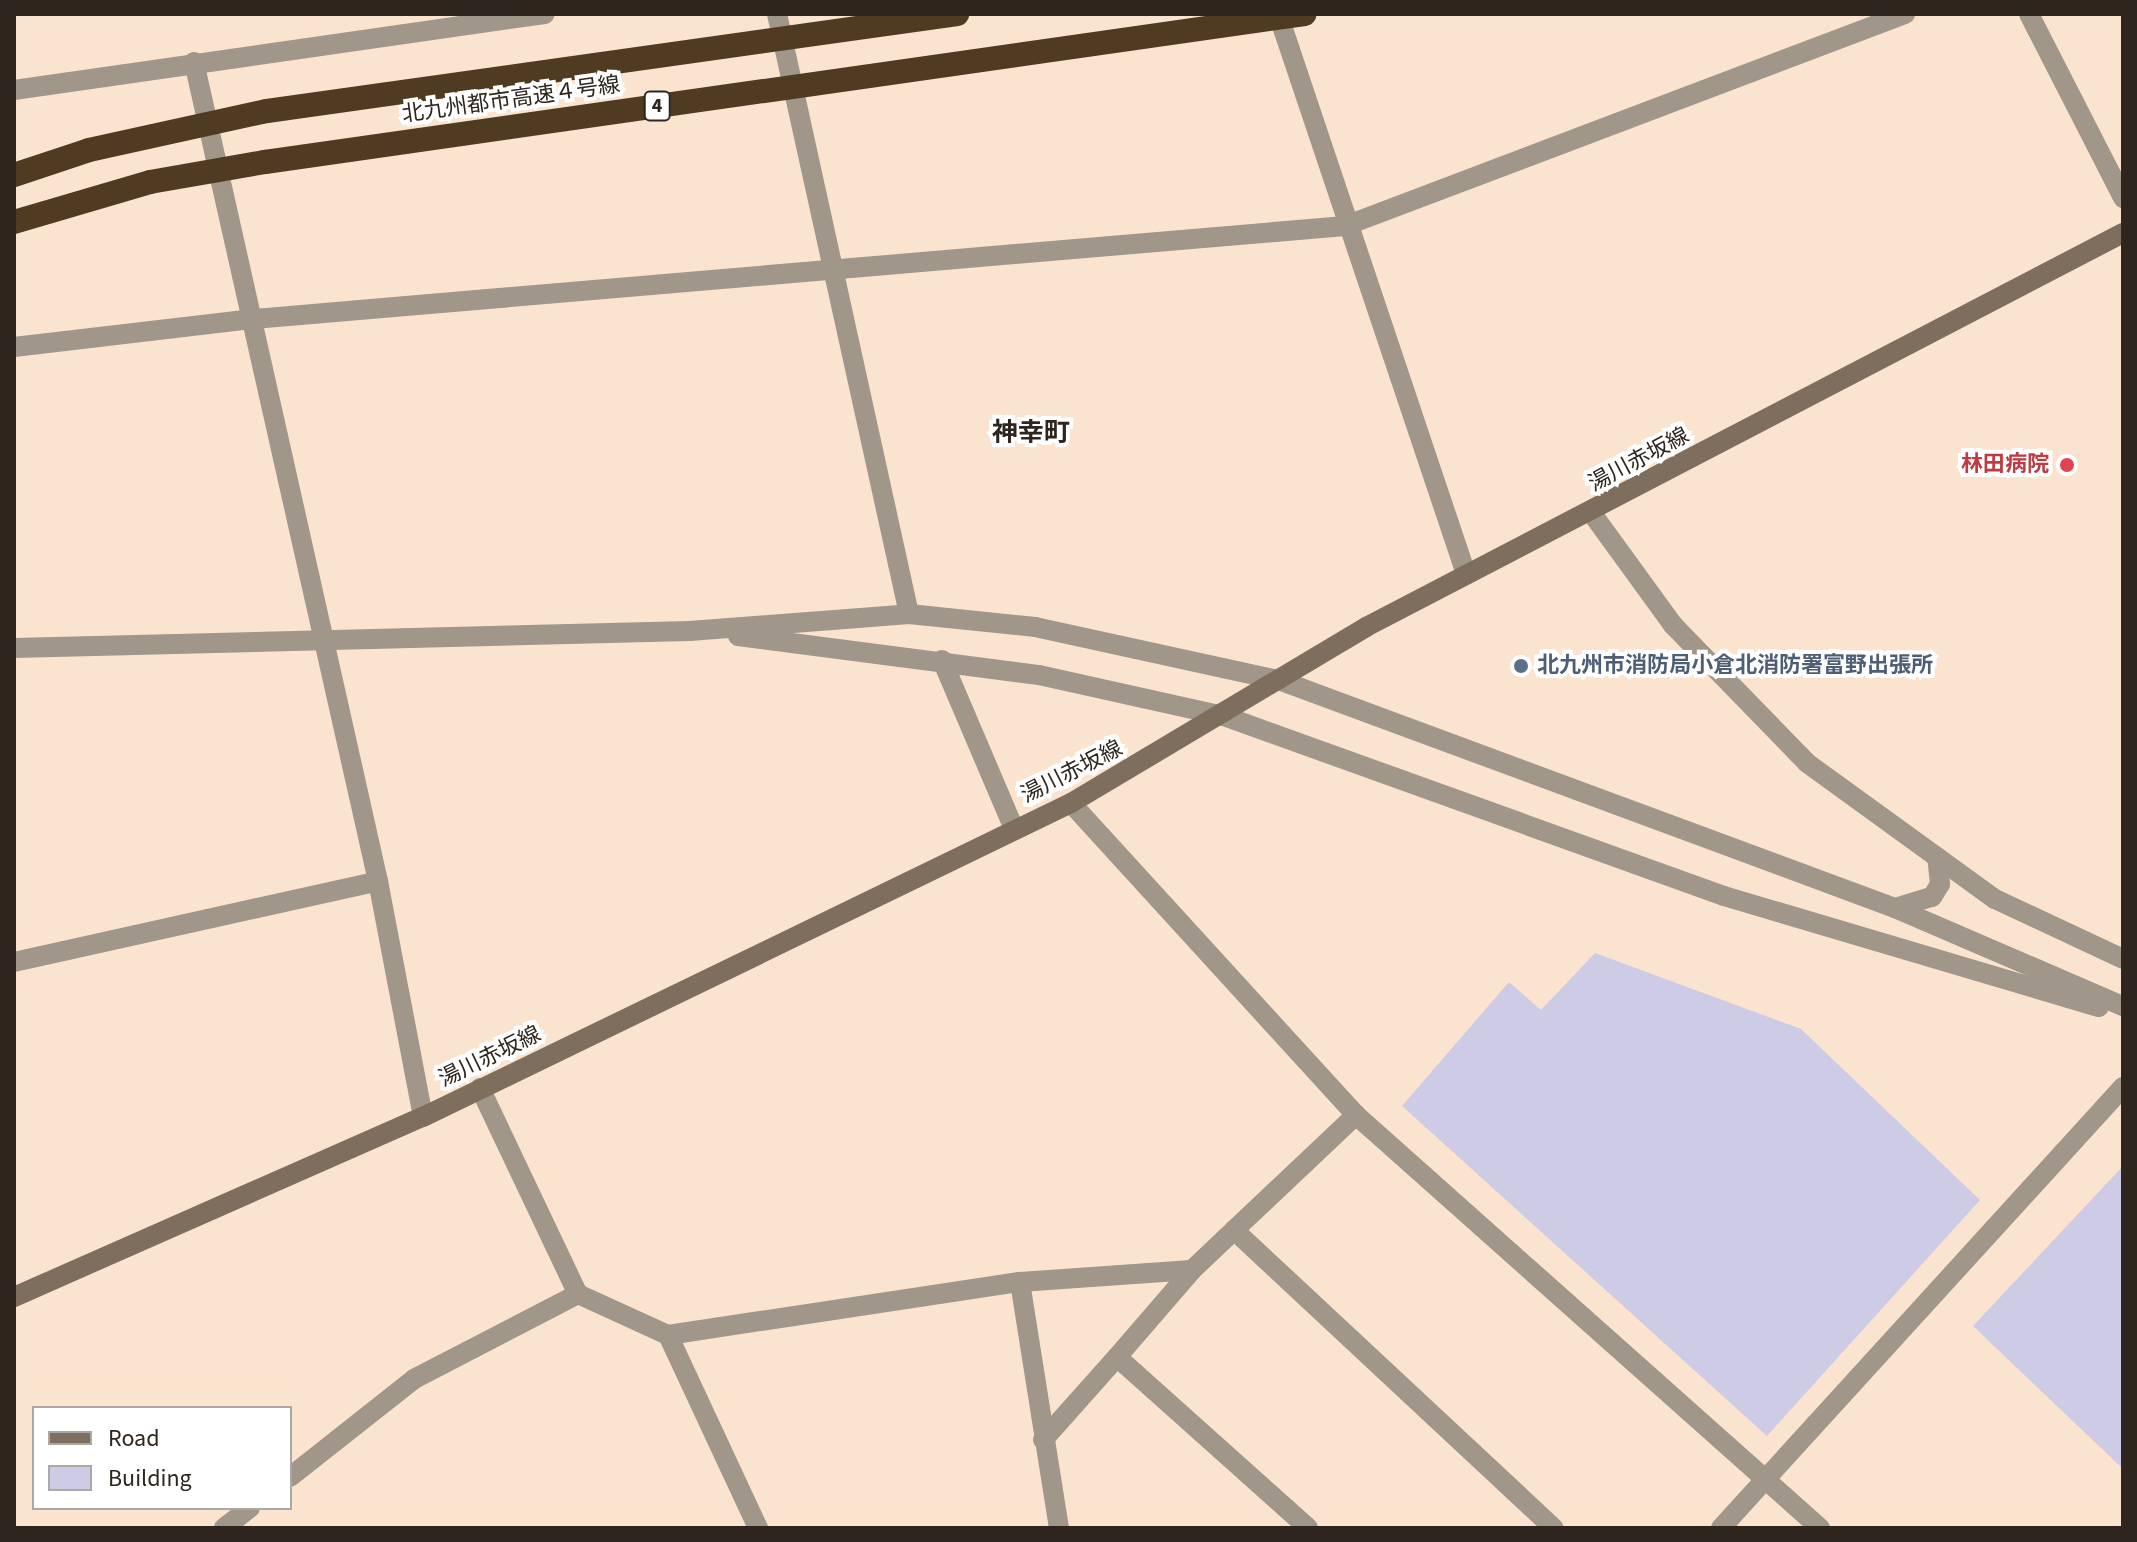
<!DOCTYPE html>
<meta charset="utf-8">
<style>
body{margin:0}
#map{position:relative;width:2137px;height:1542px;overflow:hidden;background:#fae4cf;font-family:"Source Sans 3","Noto Sans JP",sans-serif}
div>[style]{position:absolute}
.building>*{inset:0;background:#cdcbe5}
.minor>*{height:20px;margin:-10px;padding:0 10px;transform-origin:10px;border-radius:10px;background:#a0968a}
.tertiary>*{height:20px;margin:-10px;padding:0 10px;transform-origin:10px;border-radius:10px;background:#a0968a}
.secondary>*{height:20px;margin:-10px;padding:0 10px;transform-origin:10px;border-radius:10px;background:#7d6e5d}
.motorway>*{height:24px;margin:-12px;padding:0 12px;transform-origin:12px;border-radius:12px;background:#4e3b22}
.dots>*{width:22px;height:22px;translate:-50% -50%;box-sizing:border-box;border:4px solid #fff;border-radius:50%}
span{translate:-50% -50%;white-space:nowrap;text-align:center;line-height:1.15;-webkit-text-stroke:8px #fff;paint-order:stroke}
.shield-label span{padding:2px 6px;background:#fff;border:2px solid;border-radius:6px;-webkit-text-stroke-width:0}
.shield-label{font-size:20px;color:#2e261e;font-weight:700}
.street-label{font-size:22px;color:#2e261e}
.health-label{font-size:22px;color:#be3a42;font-weight:700}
.right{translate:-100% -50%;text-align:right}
.service-label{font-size:22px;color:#4e5e75;font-weight:700}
.left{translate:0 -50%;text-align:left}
.quarter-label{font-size:26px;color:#2e261e;font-weight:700}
.frame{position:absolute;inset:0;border:16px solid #2e261e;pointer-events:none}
.legend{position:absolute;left:32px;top:1406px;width:260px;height:104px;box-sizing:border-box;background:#fff;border:2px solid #aba8a5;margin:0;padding:10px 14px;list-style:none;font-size:24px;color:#2e261e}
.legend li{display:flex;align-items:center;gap:16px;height:40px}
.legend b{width:40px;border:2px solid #aba8a5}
</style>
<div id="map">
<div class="building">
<div style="clip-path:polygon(1595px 953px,1801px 1029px,1980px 1200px,1767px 1436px,1402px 1106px,1509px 982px,1541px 1010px)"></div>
<div style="clip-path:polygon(2123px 1166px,2123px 1469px,1973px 1326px)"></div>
</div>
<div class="minor">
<div style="left:777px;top:14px;width:614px;rotate:77.59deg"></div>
<div style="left:1278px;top:14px;width:591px;rotate:71.44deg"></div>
<div style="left:2029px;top:14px;width:207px;rotate:62.9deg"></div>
<div style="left:194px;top:62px;width:839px;rotate:77.34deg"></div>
<div style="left:378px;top:881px;width:240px;rotate:79.2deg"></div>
<div style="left:14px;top:90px;width:536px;rotate:-8.15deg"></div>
<div style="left:14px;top:347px;width:241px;rotate:-6.7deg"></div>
<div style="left:253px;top:319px;width:1096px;rotate:-4.87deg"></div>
<div style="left:1345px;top:226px;width:599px;rotate:-20.74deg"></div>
<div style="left:1591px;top:512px;width:140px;rotate:54deg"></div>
<div style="left:1673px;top:625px;width:192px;rotate:45.8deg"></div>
<div style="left:1807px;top:763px;width:232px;rotate:35.9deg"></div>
<div style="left:1995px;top:899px;width:141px;rotate:25.1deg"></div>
<div style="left:942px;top:660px;width:184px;rotate:66.9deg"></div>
<div style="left:1071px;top:803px;width:423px;rotate:47.6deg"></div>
<div style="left:1356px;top:1115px;width:621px;rotate:41.67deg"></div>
<div style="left:1895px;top:908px;width:39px;rotate:-17deg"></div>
<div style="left:1932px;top:897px;width:15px;rotate:-58deg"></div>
<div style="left:1940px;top:884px;width:27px;rotate:-96deg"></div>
<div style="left:14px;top:962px;width:373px;rotate:-12.5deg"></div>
<div style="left:480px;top:1088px;width:228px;rotate:64.6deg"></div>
<div style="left:578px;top:1294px;width:99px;rotate:24.5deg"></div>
<div style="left:668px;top:1335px;width:356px;rotate:-8.6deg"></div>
<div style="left:1020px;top:1282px;width:172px;rotate:-4deg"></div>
<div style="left:1192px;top:1270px;width:226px;rotate:-43.4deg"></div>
<div style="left:1234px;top:1230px;width:437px;rotate:43deg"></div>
<div style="left:1020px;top:1282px;width:249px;rotate:81deg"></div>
<div style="left:668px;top:1335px;width:213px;rotate:65deg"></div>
<div style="left:1117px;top:1357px;width:115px;rotate:-49.2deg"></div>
<div style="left:1043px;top:1440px;width:111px;rotate:-48.3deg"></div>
<div style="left:1117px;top:1357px;width:256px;rotate:41.8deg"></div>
<div style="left:290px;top:1477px;width:158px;rotate:-38.3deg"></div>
<div style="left:414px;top:1379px;width:185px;rotate:-27.4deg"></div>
<div style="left:224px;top:1528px;width:33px;rotate:-38deg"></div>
<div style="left:1721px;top:1528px;width:597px;rotate:-47.65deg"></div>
</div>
<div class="tertiary">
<div style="left:738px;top:636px;width:304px;rotate:7.4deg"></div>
<div style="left:1039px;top:675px;width:189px;rotate:12.5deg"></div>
<div style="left:1224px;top:716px;width:531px;rotate:19.8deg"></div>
<div style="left:1724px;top:896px;width:391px;rotate:16.5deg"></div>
<div style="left:14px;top:648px;width:676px;rotate:-1.44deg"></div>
<div style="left:690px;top:631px;width:220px;rotate:-4.4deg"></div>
<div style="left:909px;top:614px;width:127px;rotate:5.9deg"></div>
<div style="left:1035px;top:627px;width:250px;rotate:12.3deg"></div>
<div style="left:1279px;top:680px;width:657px;rotate:20.31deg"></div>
<div style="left:1895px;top:908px;width:248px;rotate:23.3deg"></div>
</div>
<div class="secondary">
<div style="left:14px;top:1297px;width:447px;rotate:-23.8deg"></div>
<div style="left:423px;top:1117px;width:720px;rotate:-25.85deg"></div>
<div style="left:1071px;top:803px;width:344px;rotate:-30.8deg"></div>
<div style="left:1366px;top:627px;width:853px;rotate:-27.5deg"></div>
</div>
<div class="motorway">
<div style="left:14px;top:175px;width:79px;rotate:-18.4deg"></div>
<div style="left:89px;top:150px;width:182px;rotate:-12.4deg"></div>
<div style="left:267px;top:111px;width:697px;rotate:-8deg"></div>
<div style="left:14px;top:222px;width:142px;rotate:-16.4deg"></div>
<div style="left:150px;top:182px;width:117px;rotate:-9.9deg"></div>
<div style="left:265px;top:162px;width:1050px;rotate:-8.1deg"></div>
</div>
<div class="dots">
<div style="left:2067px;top:465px;background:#e0444e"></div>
<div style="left:1521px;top:666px;background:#5c6f8a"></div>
</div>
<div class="shield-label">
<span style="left:657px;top:106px">4</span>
</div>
<div class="street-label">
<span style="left:511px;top:100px;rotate:-8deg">北九州都市高速４号線</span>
<span style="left:1639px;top:460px;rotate:-28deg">湯川赤坂線</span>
<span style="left:1072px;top:772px;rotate:-27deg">湯川赤坂線</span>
<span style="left:490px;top:1057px;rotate:-26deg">湯川赤坂線</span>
</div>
<div class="health-label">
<span class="right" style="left:2049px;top:465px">林田病院</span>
</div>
<div class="service-label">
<span class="left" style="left:1537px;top:666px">北九州市消防局小倉北消防署富野出張所</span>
</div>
<div class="quarter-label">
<span style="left:1031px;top:433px">神幸町</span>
</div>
<div class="frame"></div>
<ul class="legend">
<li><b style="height:10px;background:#7d6e5d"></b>Road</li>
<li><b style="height:22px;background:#cdcbe5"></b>Building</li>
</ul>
</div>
